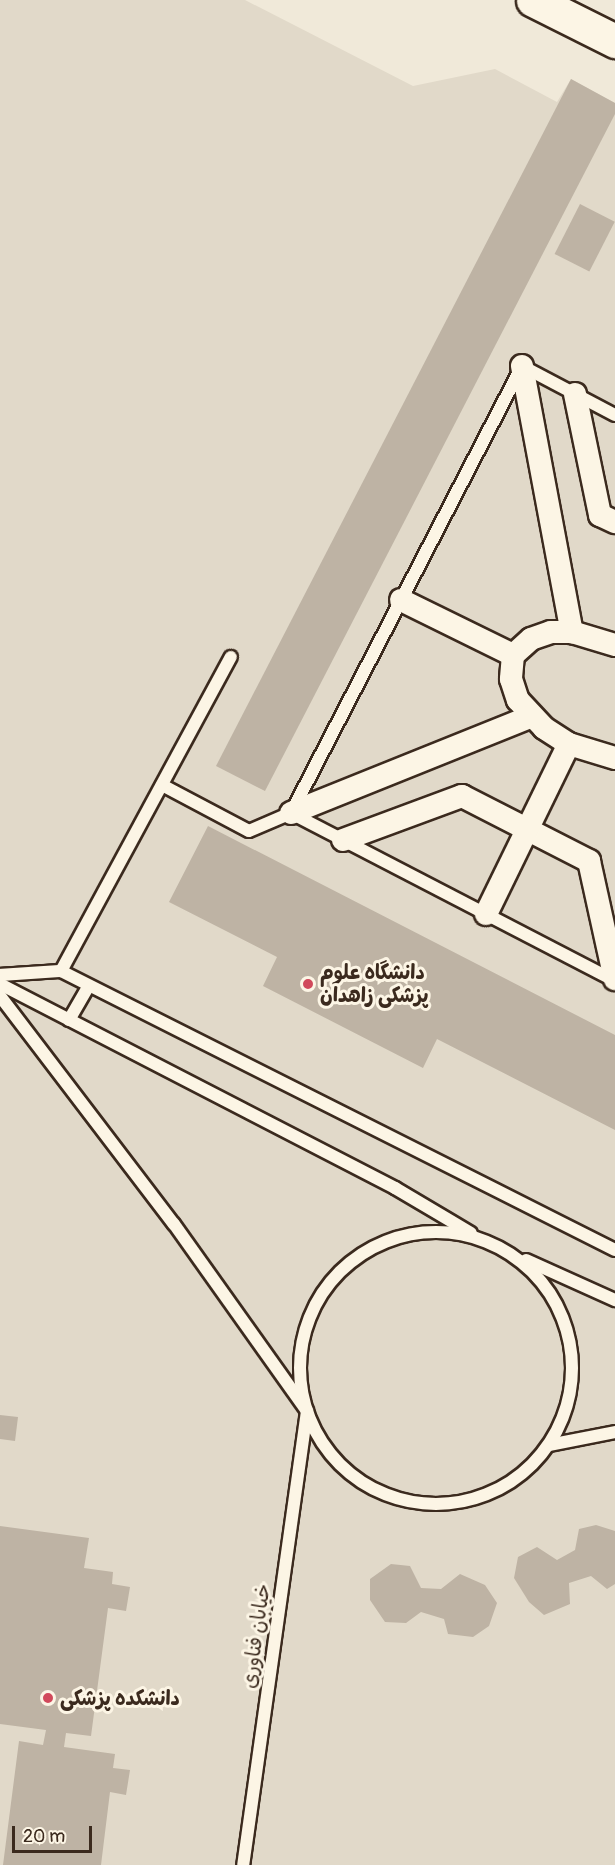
<!DOCTYPE html>
<meta charset="utf-8">
<style>
body{margin:0}
#map{position:relative;width:615px;height:1865px;overflow:hidden;background:#f0e9d9;font-family:Pangolin,"Playpen Sans Arabic",sans-serif}
div>[style]{position:absolute}
.built>*{inset:0;background:#e1d9c9}
.building>*{inset:0;background:#beb3a4;transform-origin:0 0}
.roads{filter:drop-shadow(2px 0 #3b2a1e) drop-shadow(-2px 0 #3b2a1e) drop-shadow(0 2px #3b2a1e) drop-shadow(0 -2px #3b2a1e)}
.lane>*{height:12px;margin:-6px;padding:0 6px;transform-origin:6px;border-radius:6px;background:#fcf5e5}
.lane>.ring{margin:-6px;padding:0;box-sizing:content-box;background:none;border:12px solid #fcf5e5;border-radius:50%}
.street>*{height:22px;margin:-11px;padding:0 11px;transform-origin:11px;border-radius:11px;background:#fcf5e5}
.highway>*{height:33px;margin:-16.5px;padding:0 16.5px;transform-origin:16.5px;border-radius:16.5px;background:#fcf5e5}
.dots>*{width:16px;height:16px;translate:-50% -50%;box-sizing:border-box;border:3px solid #fcf5e5;border-radius:50%}
span{translate:-50% -50%;white-space:nowrap;text-align:center;line-height:1.15;-webkit-text-stroke:6px #fcf5e5;paint-order:stroke}
.poi-label{font-size:20px;color:#3b2a1e;font-weight:700}
.left{translate:0 -50%;text-align:left}
.street-label{font-size:20px;color:#3b2a1e}
.scale{position:absolute;left:12px;top:1826px;width:80px;height:27px;box-sizing:border-box;border:3px solid #3b2a1e;border-top:0;padding-left:8px;font-size:18px;line-height:21px;white-space:nowrap;color:#3b2a1e;-webkit-text-stroke:4px #fcf5e5;paint-order:stroke}
</style>
<div id="map">
<div class="built">
<div style="clip-path:polygon(0 0,245px 0,413px 86px,495px 69px,557px 102px,571px 79px,615px 103px,615px 1865px,0 1865px)"></div>
</div>
<div class="building">
<div style="clip-path:polygon(571px 79px,615px 103px,615px 114px,265px 791px,216px 766px)"></div>
<div style="left:580px;top:204px;width:39px;height:56px;rotate:27deg"></div>
<div style="clip-path:polygon(208px 826px,615px 1035px,615px 1130px,437px 1039px,423px 1068px,263px 986px,277px 957px,169px 902px)"></div>
<div style="clip-path:polygon(0 1415px,18px 1417px,15px 1441px,0 1439px)"></div>
<div style="clip-path:polygon(596px 1525px,615px 1531px,615px 1584px,607px 1589px,591px 1576px,569px 1583px,570px 1604px,544px 1615px,529px 1602px,514px 1578px,518px 1557px,537px 1547px,557px 1560px,575px 1550px,579px 1529px)"></div>
<div style="clip-path:polygon(0 1526px,89px 1538px,84px 1568px,113px 1572px,112px 1584px,130px 1587px,126px 1611px,108px 1608px,91px 1736px,66px 1733px,64px 1747px,115px 1754px,113px 1768px,130px 1770px,126px 1795px,110px 1792px,101px 1865px,3px 1865px,19px 1741px,43px 1745px,46px 1730px,0 1724px)"></div>
<div style="clip-path:polygon(391px 1564px,410px 1566px,421px 1588px,441px 1589px,460px 1574px,485px 1585px,497px 1603px,489px 1626px,473px 1637px,448px 1634px,444px 1619px,421px 1612px,406px 1623px,385px 1622px,370px 1600px,370px 1579px)"></div>
</div>
<div class="roads">
<div class="lane">
<div style="left:162px;top:785px;width:98px;rotate:27.9deg"></div>
<div style="left:249px;top:831px;width:46px;rotate:-23.2deg"></div>
<div style="left:291px;top:813px;width:503px;rotate:-62.67deg"></div>
<div style="left:522px;top:366px;width:105px;rotate:27.8deg"></div>
<div style="left:291px;top:813px;width:365px;rotate:27.4deg"></div>
<div style="left:61px;top:971px;width:357px;rotate:-61.6deg"></div>
<div style="left:0;top:975px;width:61px;rotate:-3.8deg"></div>
<div style="left:61px;top:971px;width:620px;rotate:26.73deg"></div>
<div style="left:0;top:984px;width:445px;rotate:27.3deg"></div>
<div style="left:395px;top:1188px;width:88px;rotate:30.6deg"></div>
<div style="left:0;top:996px;width:287px;rotate:52.7deg"></div>
<div style="left:174px;top:1224px;width:229px;rotate:54.6deg"></div>
<div style="left:307px;top:1411px;width:458px;rotate:98deg"></div>
<div style="left:69px;top:1020px;width:39px;rotate:-60deg"></div>
<div class="ring" style="left:300px;top:1232px;width:260px;height:260px"></div>
<div style="left:526px;top:1260px;width:98px;rotate:24.2deg"></div>
<div style="left:549px;top:1445px;width:67px;rotate:-11.1deg"></div>
</div>
<div class="street">
<div style="left:522px;top:366px;width:271px;rotate:79.4deg"></div>
<div style="left:575px;top:394px;width:124px;rotate:78.3deg"></div>
<div style="left:600px;top:515px;width:17px;rotate:25deg"></div>
<div style="left:401px;top:600px;width:125px;rotate:26.2deg"></div>
<div style="left:615px;top:645px;width:45px;rotate:-163.2deg"></div>
<div style="left:572px;top:632px;width:21px;rotate:180deg"></div>
<div style="left:551px;top:632px;width:21px;rotate:161deg"></div>
<div style="left:531px;top:639px;width:24px;rotate:138deg"></div>
<div style="left:513px;top:655px;width:24px;rotate:95deg"></div>
<div style="left:511px;top:679px;width:22px;rotate:72deg"></div>
<div style="left:518px;top:700px;width:38px;rotate:47deg"></div>
<div style="left:544px;top:728px;width:30px;rotate:33deg"></div>
<div style="left:569px;top:744px;width:48px;rotate:16.9deg"></div>
<div style="left:291px;top:813px;width:258px;rotate:-21.9deg"></div>
<div style="left:343px;top:840px;width:127px;rotate:-20.3deg"></div>
<div style="left:462px;top:796px;width:143px;rotate:27.1deg"></div>
<div style="left:589px;top:861px;width:121px;rotate:77.6deg"></div>
<div style="left:486px;top:914px;width:189px;rotate:-64deg"></div>
</div>
<div class="highway">
<div style="left:533px;top:0;width:92px;rotate:26.6deg"></div>
</div>
</div>
<div class="dots">
<div style="left:308px;top:984px;background:#d1495b"></div>
<div style="left:48px;top:1698px;background:#d1495b"></div>
</div>
<div class="poi-label">
<span class="left" style="left:320px;top:984px">دانشگاه علوم<br>پزشکی زاهدان</span>
<span class="left" style="left:60px;top:1698px">دانشکده پزشکی</span>
</div>
<div class="street-label">
<span style="left:256px;top:1636px;rotate:-82deg">خیابان فناوری</span>
</div>
<div class="scale">20 m</div>
</div>
